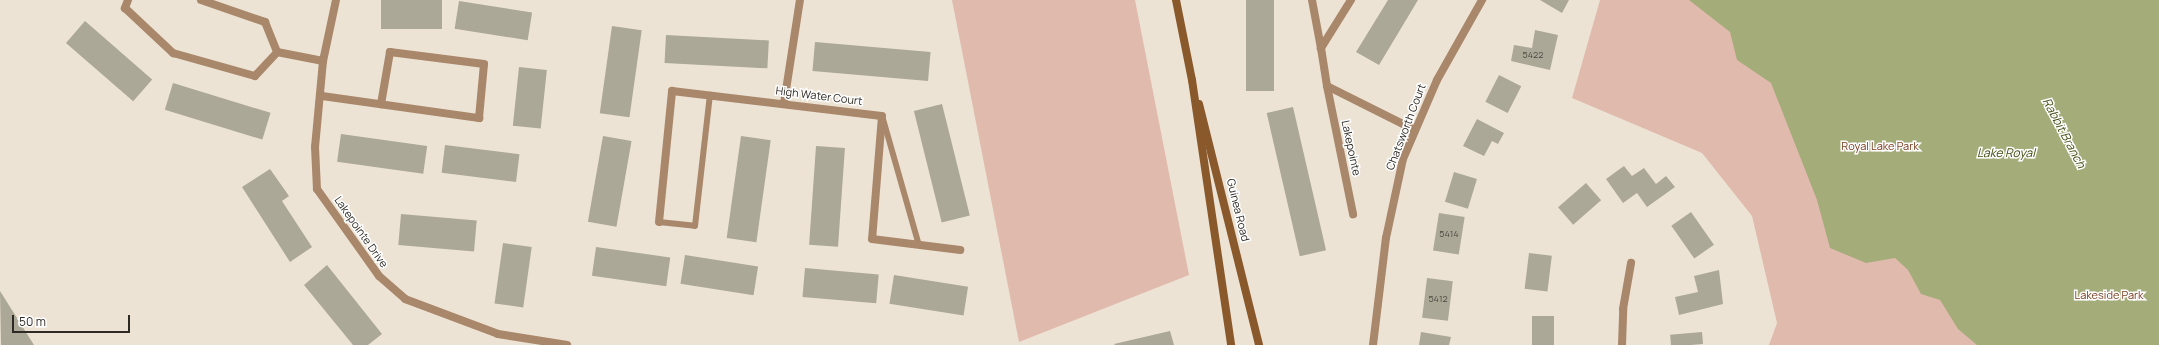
<!DOCTYPE html>
<style>
body{margin:0}
#map{position:relative;width:2159px;height:345px;overflow:hidden;background:#ede3d5;font-family:Manrope,sans-serif}
div>[style]{position:absolute}
.green>*{inset:0;background:#e0bbad}
.water>*{inset:0;background:#a4ac7a}
.building>*{inset:0;background:#aba898;transform-origin:0 0}
.service>*{height:6px;margin:-3px;padding:0 3px;transform-origin:3px;border-radius:3px;background:#a9876a}
.minor>*{height:8px;margin:-4px;padding:0 4px;transform-origin:4px;border-radius:4px;background:#a9876a}
.secondary>*{height:8px;margin:-4px;padding:0 4px;transform-origin:4px;border-radius:4px;background:#89592c}
span{translate:-50% -50%;white-space:nowrap;text-align:center;line-height:1.15;-webkit-text-stroke:3px #fff;paint-order:stroke}
.number-label{font-size:9px;color:#4c4a41}
.number-label span{-webkit-text-stroke-width:0}
.street-label{font-size:11px;color:#2d2a24}
.park-label{font-size:11px;color:#7b3a1d}
.water-label{font-size:12px;color:#464d13;font-style:italic}
.scale{position:absolute;left:12px;top:315px;width:118px;height:18px;box-sizing:border-box;border:2px solid #2d2a24;border-top:0;padding-left:5px;font-size:12px;line-height:14px;white-space:nowrap;color:#2d2a24;-webkit-text-stroke:3px #fff;paint-order:stroke}
</style>
<div id="map">
<div class="green">
<div style="clip-path:polygon(952px 0,1135px 0,1189px 275px,1019px 342px)"></div>
<div style="clip-path:polygon(1600px 0,2159px 0,2159px 345px,1769px 345px,1777px 323px,1752px 216px,1702px 153px,1572px 98px)"></div>
</div>
<div class="water">
<div style="clip-path:polygon(1689px 0,2159px 0,2159px 345px,1977px 345px,1958px 329px,1940px 300px,1921px 294px,1908px 270px,1895px 258px,1866px 263px,1830px 248px,1817px 200px,1771px 83px,1737px 60px,1730px 32px)"></div>
</div>
<div class="building">
<div style="left:381px;top:0;width:61px;height:29px"></div>
<div style="left:1246px;top:0;width:28px;height:91px"></div>
<div style="clip-path:polygon(1388px 0,1418px 0,1379px 65px,1356px 52px)"></div>
<div style="clip-path:polygon(1540px 0,1569px 0,1562px 13px)"></div>
<div style="left:459px;top:1px;width:74px;height:28px;rotate:9deg"></div>
<div style="left:85px;top:21px;width:89px;height:29px;rotate:41deg"></div>
<div style="left:612px;top:26px;width:30px;height:88px;rotate:8deg"></div>
<div style="clip-path:polygon(1535px 30px,1558px 35px,1550px 70px,1511px 61px,1514px 45px,1532px 48px)"></div>
<div style="left:666px;top:35px;width:103px;height:28px;rotate:3deg"></div>
<div style="left:815px;top:42px;width:116px;height:29px;rotate:5deg"></div>
<div style="left:519px;top:67px;width:28px;height:59px;rotate:6deg"></div>
<div style="left:1499px;top:75px;width:25px;height:30px;rotate:27deg"></div>
<div style="left:173px;top:83px;width:102px;height:28px;rotate:17deg"></div>
<div style="left:942px;top:104px;width:115px;height:29px;rotate:76deg"></div>
<div style="left:1293px;top:107px;width:147px;height:27px;rotate:77deg"></div>
<div style="clip-path:polygon(1477px 119px,1504px 133px,1498px 144px,1492px 141px,1484px 156px,1463px 146px)"></div>
<div style="left:341px;top:134px;width:87px;height:28px;rotate:8deg"></div>
<div style="left:603px;top:136px;width:29px;height:87px;rotate:10deg"></div>
<div style="left:741px;top:136px;width:30px;height:103px;rotate:8deg"></div>
<div style="left:445px;top:145px;width:75px;height:28px;rotate:7deg"></div>
<div style="left:816px;top:146px;width:29px;height:99px;rotate:4deg"></div>
<div style="clip-path:polygon(1624px 166px,1632px 176px,1644px 168px,1656px 184px,1666px 176px,1675px 187px,1647px 207px,1637px 193px,1623px 203px,1606px 179px)"></div>
<div style="clip-path:polygon(270px 169px,289px 196px,282px 201px,312px 247px,290px 262px,242px 187px)"></div>
<div style="left:1454px;top:172px;width:24px;height:31px;rotate:17deg"></div>
<div style="left:1586px;top:183px;width:23px;height:37px;rotate:49deg"></div>
<div style="left:1691px;top:212px;width:40px;height:24px;rotate:55deg"></div>
<div style="left:1439px;top:213px;width:26px;height:38px;rotate:9deg"></div>
<div style="left:401px;top:214px;width:76px;height:31px;rotate:5deg"></div>
<div style="left:503px;top:243px;width:29px;height:61px;rotate:8deg"></div>
<div style="left:596px;top:247px;width:75px;height:29px;rotate:8deg"></div>
<div style="left:1529px;top:253px;width:23px;height:36px;rotate:7deg"></div>
<div style="left:685px;top:255px;width:74px;height:29px;rotate:9deg"></div>
<div style="clip-path:polygon(327px 265px,382px 334px,368px 345px,353px 345px,304px 285px)"></div>
<div style="left:805px;top:268px;width:74px;height:29px;rotate:5deg"></div>
<div style="clip-path:polygon(1719px 270px,1723px 304px,1679px 315px,1675px 297px,1698px 292px,1694px 276px)"></div>
<div style="left:894px;top:275px;width:75px;height:29px;rotate:9deg"></div>
<div style="left:1427px;top:278px;width:26px;height:40px;rotate:7deg"></div>
<div style="clip-path:polygon(0 291px,34px 345px,1px 345px)"></div>
<div style="left:1532px;top:316px;width:22px;height:29px"></div>
<div style="clip-path:polygon(1170px 331px,1174px 345px,1115px 345px,1114px 344px)"></div>
<div style="clip-path:polygon(1421px 332px,1451px 337px,1449px 345px,1419px 345px)"></div>
<div style="left:1702px;top:332px;width:12px;height:32px;rotate:85deg"></div>
</div>
<div class="service">
<div style="left:883px;top:119px;width:131px;rotate:74.1deg"></div>
<div style="left:659px;top:222px;width:36px;rotate:6deg"></div>
<div style="left:695px;top:226px;width:132px;rotate:-83.5deg"></div>
</div>
<div class="minor">
<div style="left:128px;top:0;width:9px;rotate:111deg"></div>
<div style="left:125px;top:8px;width:66px;rotate:43.2deg"></div>
<div style="left:173px;top:53px;width:85px;rotate:15.7deg"></div>
<div style="left:255px;top:76px;width:33px;rotate:-47deg"></div>
<div style="left:201px;top:0;width:68px;rotate:19deg"></div>
<div style="left:265px;top:22px;width:32px;rotate:68deg"></div>
<div style="left:336px;top:0;width:62px;rotate:102deg"></div>
<div style="left:323px;top:61px;width:86px;rotate:95.3deg"></div>
<div style="left:315px;top:147px;width:42px;rotate:87.3deg"></div>
<div style="left:317px;top:189px;width:107px;rotate:54.5deg"></div>
<div style="left:379px;top:276px;width:35px;rotate:41deg"></div>
<div style="left:405px;top:299px;width:99px;rotate:20.6deg"></div>
<div style="left:498px;top:334px;width:70px;rotate:9.1deg"></div>
<div style="left:1312px;top:0;width:49px;rotate:79.4deg"></div>
<div style="left:1351px;top:0;width:57px;rotate:122deg"></div>
<div style="left:1321px;top:48px;width:38px;rotate:81deg"></div>
<div style="left:1327px;top:86px;width:98px;rotate:26.6deg"></div>
<div style="left:277px;top:52px;width:47px;rotate:11.1deg"></div>
<div style="left:1327px;top:86px;width:131px;rotate:78.5deg"></div>
<div style="left:322px;top:96px;width:159px;rotate:8deg"></div>
<div style="left:479px;top:118px;width:54px;rotate:-84.7deg"></div>
<div style="left:484px;top:64px;width:95px;rotate:-172.7deg"></div>
<div style="left:390px;top:52px;width:53px;rotate:99.8deg"></div>
<div style="left:784px;top:103px;width:104px;rotate:-81.2deg"></div>
<div style="left:659px;top:222px;width:132px;rotate:-84.3deg"></div>
<div style="left:672px;top:91px;width:211px;rotate:6.8deg"></div>
<div style="left:882px;top:116px;width:123px;rotate:94.6deg"></div>
<div style="left:872px;top:239px;width:89px;rotate:7.1deg"></div>
<div style="left:1373px;top:345px;width:108px;rotate:-83.1deg"></div>
<div style="left:1386px;top:238px;width:81px;rotate:-77.9deg"></div>
<div style="left:1403px;top:159px;width:86px;rotate:-66.7deg"></div>
<div style="left:1437px;top:80px;width:92px;rotate:-60.6deg"></div>
<div style="left:1622px;top:345px;width:36px;rotate:-88deg"></div>
<div style="left:1623px;top:309px;width:47px;rotate:-80.1deg"></div>
</div>
<div class="secondary">
<div style="left:1176px;top:0;width:82px;rotate:78.7deg"></div>
<div style="left:1192px;top:80px;width:268px;rotate:81.6deg"></div>
<div style="left:1199px;top:104px;width:248px;rotate:76deg"></div>
</div>
<div class="number-label">
<span style="left:1533px;top:55px">5422</span>
<span style="left:1449px;top:234px">5414</span>
<span style="left:1438px;top:299px">5412</span>
</div>
<div class="street-label">
<span style="left:819px;top:96px;rotate:7deg">High Water Court</span>
<span style="left:1406px;top:127px;rotate:-69deg">Chatsworth Court</span>
<span style="left:1351px;top:148px;rotate:78deg">Lakepointe</span>
<span style="left:1238px;top:210px;rotate:76deg">Guinea Road</span>
<span style="left:361px;top:232px;rotate:55deg">Lakepointe Drive</span>
</div>
<div class="park-label">
<span style="left:1880px;top:146px">Royal Lake Park</span>
<span style="left:2109px;top:295px">Lakeside Park</span>
</div>
<div class="water-label">
<span style="left:2064px;top:133px;rotate:62deg">Rabbit Branch</span>
<span style="left:2006px;top:153px">Lake Royal</span>
</div>
<div class="scale">50 m</div>
</div>
